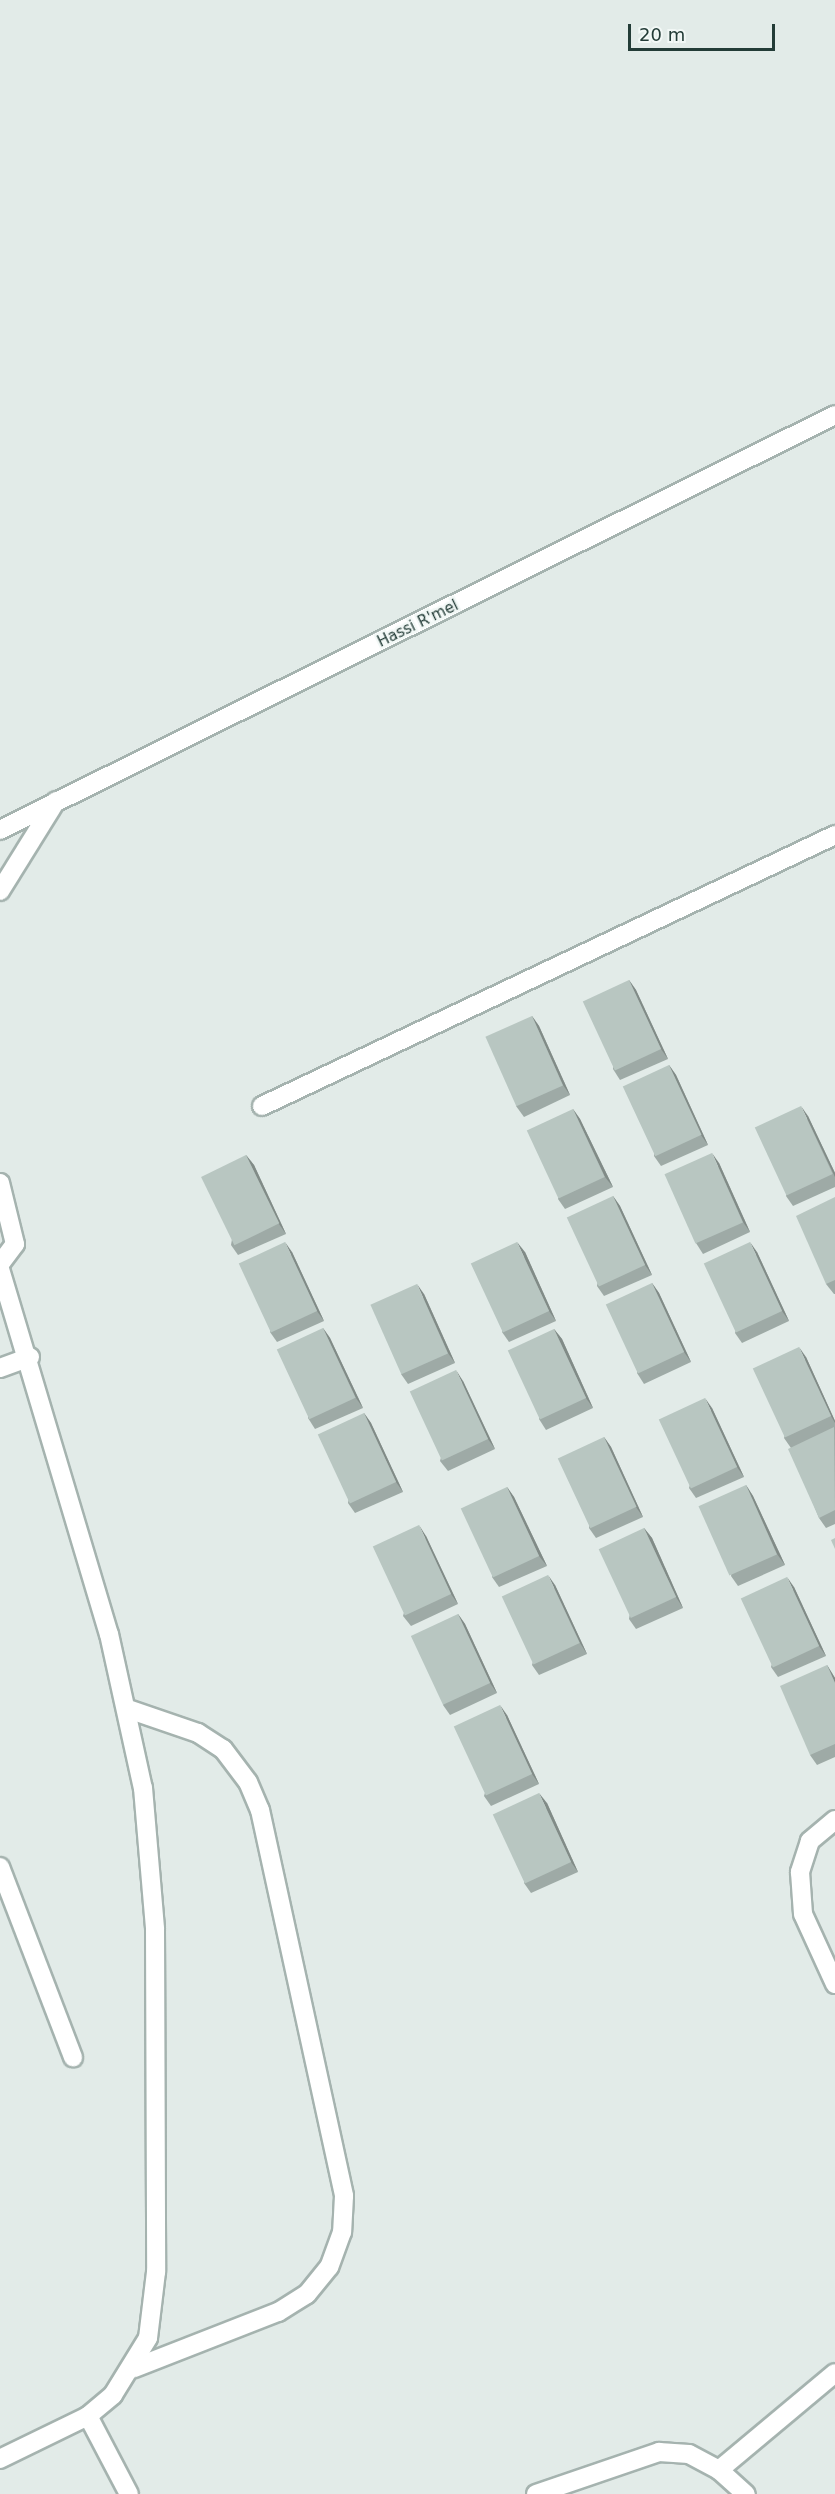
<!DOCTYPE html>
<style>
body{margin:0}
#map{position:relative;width:835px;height:2494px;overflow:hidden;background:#e2ebe8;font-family:"DejaVu Sans",sans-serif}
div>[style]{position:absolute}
.roads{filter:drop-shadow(2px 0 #a5b3af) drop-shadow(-2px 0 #a5b3af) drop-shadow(0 2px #a5b3af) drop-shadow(0 -2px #a5b3af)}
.service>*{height:18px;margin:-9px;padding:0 9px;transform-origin:9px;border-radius:9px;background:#fff}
.minor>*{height:18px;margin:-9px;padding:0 9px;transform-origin:9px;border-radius:9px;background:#fff}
.tertiary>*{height:18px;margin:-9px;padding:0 9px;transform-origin:9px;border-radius:9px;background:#fff}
.secondary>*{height:18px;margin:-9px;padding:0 9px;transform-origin:9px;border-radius:9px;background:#fff}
.wall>*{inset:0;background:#9eaaa6}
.shaded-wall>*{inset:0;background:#818b87}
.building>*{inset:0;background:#b8c6c1;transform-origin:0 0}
span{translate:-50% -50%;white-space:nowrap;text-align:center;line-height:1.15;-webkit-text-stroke:5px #f2f8f6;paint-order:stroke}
.street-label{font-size:15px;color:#233c37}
.scale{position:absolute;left:628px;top:24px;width:147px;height:27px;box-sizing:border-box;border:3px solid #233c37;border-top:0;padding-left:8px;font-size:18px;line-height:21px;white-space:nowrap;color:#233c37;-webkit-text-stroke:4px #f2f8f6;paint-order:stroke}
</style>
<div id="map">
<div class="roads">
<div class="service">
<div style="left:0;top:1368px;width:32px;rotate:-20deg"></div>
<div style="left:128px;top:1709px;width:74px;rotate:18.9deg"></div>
<div style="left:198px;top:1733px;width:30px;rotate:33deg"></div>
<div style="left:223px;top:1749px;width:41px;rotate:52.9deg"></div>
<div style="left:248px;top:1782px;width:30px;rotate:67deg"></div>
<div style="left:260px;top:1810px;width:395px;rotate:77.7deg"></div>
<div style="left:344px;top:2196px;width:36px;rotate:93deg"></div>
<div style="left:342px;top:2232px;width:37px;rotate:110deg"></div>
<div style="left:329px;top:2267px;width:35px;rotate:129deg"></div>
<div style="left:307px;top:2294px;width:34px;rotate:148deg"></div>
<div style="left:278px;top:2312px;width:155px;rotate:158.7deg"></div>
</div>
<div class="minor">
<div style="left:262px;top:1106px;width:634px;rotate:-25.31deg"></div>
<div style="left:835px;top:1820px;width:33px;rotate:140deg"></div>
<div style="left:810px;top:1841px;width:33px;rotate:108deg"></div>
<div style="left:800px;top:1872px;width:42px;rotate:85.9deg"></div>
<div style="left:803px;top:1914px;width:77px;rotate:65.4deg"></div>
<div style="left:0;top:1867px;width:204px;rotate:69deg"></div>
<div style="left:88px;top:2416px;width:88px;rotate:62.3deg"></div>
<div style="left:719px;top:2470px;width:151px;rotate:-39.9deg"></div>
<div style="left:536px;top:2494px;width:130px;rotate:-18.9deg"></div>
<div style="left:659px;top:2452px;width:30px;rotate:4deg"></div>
<div style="left:689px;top:2454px;width:34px;rotate:28deg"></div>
<div style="left:719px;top:2470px;width:36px;rotate:42deg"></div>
</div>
<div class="tertiary">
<div style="left:0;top:891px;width:106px;rotate:-58.1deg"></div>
<div style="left:0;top:1183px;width:63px;rotate:76.2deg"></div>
<div style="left:15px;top:1244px;width:25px;rotate:127deg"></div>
<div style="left:0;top:1269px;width:381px;rotate:73.4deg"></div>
<div style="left:109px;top:1634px;width:158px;rotate:77.6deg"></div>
<div style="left:143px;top:1788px;width:142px;rotate:85.1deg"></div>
<div style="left:155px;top:1929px;width:343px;rotate:89.8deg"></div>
<div style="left:156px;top:2272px;width:66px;rotate:96.9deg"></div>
<div style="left:148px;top:2338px;width:67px;rotate:121.6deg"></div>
<div style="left:113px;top:2395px;width:33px;rotate:140deg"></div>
<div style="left:88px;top:2416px;width:98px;rotate:154deg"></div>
</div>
<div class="secondary">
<div style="left:0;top:830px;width:932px;rotate:-26.43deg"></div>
</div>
</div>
<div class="wall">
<div style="clip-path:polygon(629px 980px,636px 990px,668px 1059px,620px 1080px,613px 1069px)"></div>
<div style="clip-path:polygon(532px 1016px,539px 1026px,570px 1095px,524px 1117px,516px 1106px)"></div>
<div style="clip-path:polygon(669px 1065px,676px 1075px,708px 1145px,661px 1166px,654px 1156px)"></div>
<div style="clip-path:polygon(573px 1109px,580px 1119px,613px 1187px,565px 1209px,558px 1199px)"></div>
<div style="clip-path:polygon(808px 1116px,835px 1173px,835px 1187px,793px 1206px,786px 1196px)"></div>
<div style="clip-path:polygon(246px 1155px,254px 1165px,286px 1234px,238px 1255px,231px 1245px)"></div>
<div style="clip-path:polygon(719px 1163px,750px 1232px,703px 1254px,696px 1243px)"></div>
<div style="clip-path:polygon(613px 1196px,620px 1206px,652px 1275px,604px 1296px,597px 1286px)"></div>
<div style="clip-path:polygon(835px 1197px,835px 1294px,834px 1294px,826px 1284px)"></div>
<div style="clip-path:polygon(292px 1252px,324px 1321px,277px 1342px,270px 1332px)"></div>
<div style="clip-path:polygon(525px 1252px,556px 1321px,509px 1342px,502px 1332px)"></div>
<div style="clip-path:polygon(757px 1252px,789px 1321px,742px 1343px,735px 1333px)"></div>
<div style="clip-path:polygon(652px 1283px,659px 1293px,691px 1362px,644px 1384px,637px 1373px)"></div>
<div style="clip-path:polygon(424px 1294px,455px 1363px,408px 1384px,401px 1374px)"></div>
<div style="clip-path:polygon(323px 1328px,330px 1338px,363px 1408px,315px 1429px,308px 1418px)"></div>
<div style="clip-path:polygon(554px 1329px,562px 1339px,593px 1408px,546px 1430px,539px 1419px)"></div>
<div style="clip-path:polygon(806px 1357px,835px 1421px,835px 1524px,826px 1528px,819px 1518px,791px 1448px,784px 1438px)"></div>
<div style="clip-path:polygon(463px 1381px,495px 1449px,448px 1471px,440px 1461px)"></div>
<div style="clip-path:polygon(712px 1408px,744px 1477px,696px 1498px,689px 1488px)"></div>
<div style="clip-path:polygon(364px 1413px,371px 1423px,403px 1492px,355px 1513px,348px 1503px)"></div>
<div style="clip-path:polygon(604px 1437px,611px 1447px,643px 1517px,596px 1538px,589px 1528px)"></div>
<div style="clip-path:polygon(746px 1485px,753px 1496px,785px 1565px,738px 1586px,731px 1576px)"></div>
<div style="clip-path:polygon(507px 1487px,514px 1497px,547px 1566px,499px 1587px,492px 1577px)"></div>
<div style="clip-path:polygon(644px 1528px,652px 1538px,683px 1608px,636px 1629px,629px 1619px)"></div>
<div style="clip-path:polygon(426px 1536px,458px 1604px,411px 1626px,403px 1616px)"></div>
<div style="clip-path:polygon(555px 1585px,587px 1654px,539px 1675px,532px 1665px)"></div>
<div style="clip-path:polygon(794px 1587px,826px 1656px,778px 1677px,771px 1667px)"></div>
<div style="clip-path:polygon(458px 1614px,465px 1624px,497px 1693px,450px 1715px,443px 1705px)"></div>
<div style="clip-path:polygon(827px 1665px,835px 1678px,835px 1757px,817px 1765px,810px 1755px)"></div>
<div style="clip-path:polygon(507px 1715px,539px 1784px,491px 1806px,484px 1796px)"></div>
<div style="clip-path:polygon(547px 1803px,578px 1872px,531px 1893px,524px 1883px)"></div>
</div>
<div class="shaded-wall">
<div style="clip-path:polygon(629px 980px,636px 990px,668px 1059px,661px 1049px)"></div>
<div style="clip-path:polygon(532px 1016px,539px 1026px,570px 1095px,563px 1085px)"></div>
<div style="clip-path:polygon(669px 1065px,676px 1075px,708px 1145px,701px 1135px)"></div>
<div style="clip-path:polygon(801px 1106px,808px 1116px,835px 1173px,835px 1177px)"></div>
<div style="clip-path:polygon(573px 1109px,580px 1119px,613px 1187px,605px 1177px)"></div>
<div style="clip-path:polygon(712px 1153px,719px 1163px,750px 1232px,743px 1222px)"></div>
<div style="clip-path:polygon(246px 1155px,254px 1165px,286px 1234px,279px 1224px)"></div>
<div style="clip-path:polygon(613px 1196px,620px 1206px,652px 1275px,645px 1265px)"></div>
<div style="clip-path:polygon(285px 1242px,292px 1252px,324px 1321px,317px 1311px)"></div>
<div style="clip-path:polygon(517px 1242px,525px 1252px,556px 1321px,549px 1311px)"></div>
<div style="clip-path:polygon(750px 1242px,757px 1252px,789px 1321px,782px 1311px)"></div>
<div style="clip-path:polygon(652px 1283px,659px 1293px,691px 1362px,684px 1352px)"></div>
<div style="clip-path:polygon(417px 1284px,424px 1294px,455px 1363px,448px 1353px)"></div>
<div style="clip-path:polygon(323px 1328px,330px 1338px,363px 1408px,356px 1398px)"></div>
<div style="clip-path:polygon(554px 1329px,562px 1339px,593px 1408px,586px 1398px)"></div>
<div style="clip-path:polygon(799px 1347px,806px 1357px,835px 1421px,835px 1423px,831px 1416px)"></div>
<div style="clip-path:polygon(456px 1370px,463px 1381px,495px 1449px,488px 1439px)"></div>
<div style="clip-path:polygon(705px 1398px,712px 1408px,744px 1477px,737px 1467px)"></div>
<div style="clip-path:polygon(364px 1413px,371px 1423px,403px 1492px,396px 1482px)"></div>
<div style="clip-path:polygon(604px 1437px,611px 1447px,643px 1517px,636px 1507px)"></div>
<div style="clip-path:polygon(746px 1485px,753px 1496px,785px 1565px,777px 1554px)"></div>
<div style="clip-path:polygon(507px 1487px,514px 1497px,547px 1566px,539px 1556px)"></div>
<div style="clip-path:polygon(419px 1525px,426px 1536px,458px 1604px,451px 1594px)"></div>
<div style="clip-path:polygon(644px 1528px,652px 1538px,683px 1608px,676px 1597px)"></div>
<div style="clip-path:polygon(548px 1575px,555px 1585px,587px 1654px,580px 1643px)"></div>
<div style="clip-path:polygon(787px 1577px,794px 1587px,826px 1656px,819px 1646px)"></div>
<div style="clip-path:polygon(458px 1614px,465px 1624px,497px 1693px,490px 1683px)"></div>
<div style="clip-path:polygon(827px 1665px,835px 1678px,835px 1683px)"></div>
<div style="clip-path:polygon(500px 1705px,507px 1715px,539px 1784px,532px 1774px)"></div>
<div style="clip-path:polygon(539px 1793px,547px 1803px,578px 1872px,571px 1862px)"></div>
</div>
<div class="building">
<div style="left:629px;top:980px;width:76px;height:51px;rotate:65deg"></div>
<div style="left:532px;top:1016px;width:76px;height:51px;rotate:66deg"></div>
<div style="left:669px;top:1065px;width:77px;height:51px;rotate:65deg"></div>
<div style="left:801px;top:1106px;width:75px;height:51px;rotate:65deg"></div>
<div style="left:573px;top:1109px;width:75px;height:51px;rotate:65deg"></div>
<div style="left:712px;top:1153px;width:76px;height:52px;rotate:66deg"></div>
<div style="left:246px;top:1155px;width:76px;height:50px;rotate:64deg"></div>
<div style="left:613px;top:1196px;width:76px;height:51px;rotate:65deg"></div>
<div style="clip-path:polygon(835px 1197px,835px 1280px,826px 1284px,796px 1216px)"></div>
<div style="left:285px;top:1242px;width:76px;height:51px;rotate:65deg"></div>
<div style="left:517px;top:1242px;width:76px;height:51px;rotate:65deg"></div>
<div style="left:750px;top:1242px;width:76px;height:51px;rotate:65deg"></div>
<div style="left:652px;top:1283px;width:76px;height:51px;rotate:65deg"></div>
<div style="left:417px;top:1284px;width:76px;height:51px;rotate:66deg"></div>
<div style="left:323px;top:1328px;width:77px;height:51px;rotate:65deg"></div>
<div style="left:554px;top:1329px;width:76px;height:51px;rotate:65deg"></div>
<div style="left:799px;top:1347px;width:76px;height:51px;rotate:65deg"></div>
<div style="left:456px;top:1370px;width:76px;height:51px;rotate:65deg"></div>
<div style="left:705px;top:1398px;width:76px;height:51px;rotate:65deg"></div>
<div style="left:364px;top:1413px;width:76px;height:51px;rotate:65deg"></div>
<div style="clip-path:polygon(834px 1427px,835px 1510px,819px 1518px,788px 1449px)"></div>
<div style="left:604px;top:1437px;width:77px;height:51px;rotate:65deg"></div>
<div style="left:746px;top:1485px;width:76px;height:52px;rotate:66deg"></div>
<div style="left:507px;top:1487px;width:76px;height:51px;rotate:65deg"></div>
<div style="left:419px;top:1525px;width:76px;height:51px;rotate:65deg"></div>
<div style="left:644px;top:1528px;width:76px;height:50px;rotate:65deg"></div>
<div style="clip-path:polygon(835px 1538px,835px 1549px,831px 1540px)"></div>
<div style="left:548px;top:1575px;width:75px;height:51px;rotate:65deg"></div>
<div style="left:787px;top:1577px;width:76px;height:51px;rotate:65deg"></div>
<div style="left:458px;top:1614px;width:76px;height:52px;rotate:65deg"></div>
<div style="clip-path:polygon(827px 1665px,835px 1683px,835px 1744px,810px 1755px,780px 1686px)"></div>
<div style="left:500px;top:1705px;width:76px;height:51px;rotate:65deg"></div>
<div style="left:539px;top:1793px;width:76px;height:51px;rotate:65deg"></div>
</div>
<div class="street-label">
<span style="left:418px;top:624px;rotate:-26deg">Hassi R'mel</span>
</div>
<div class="scale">20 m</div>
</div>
